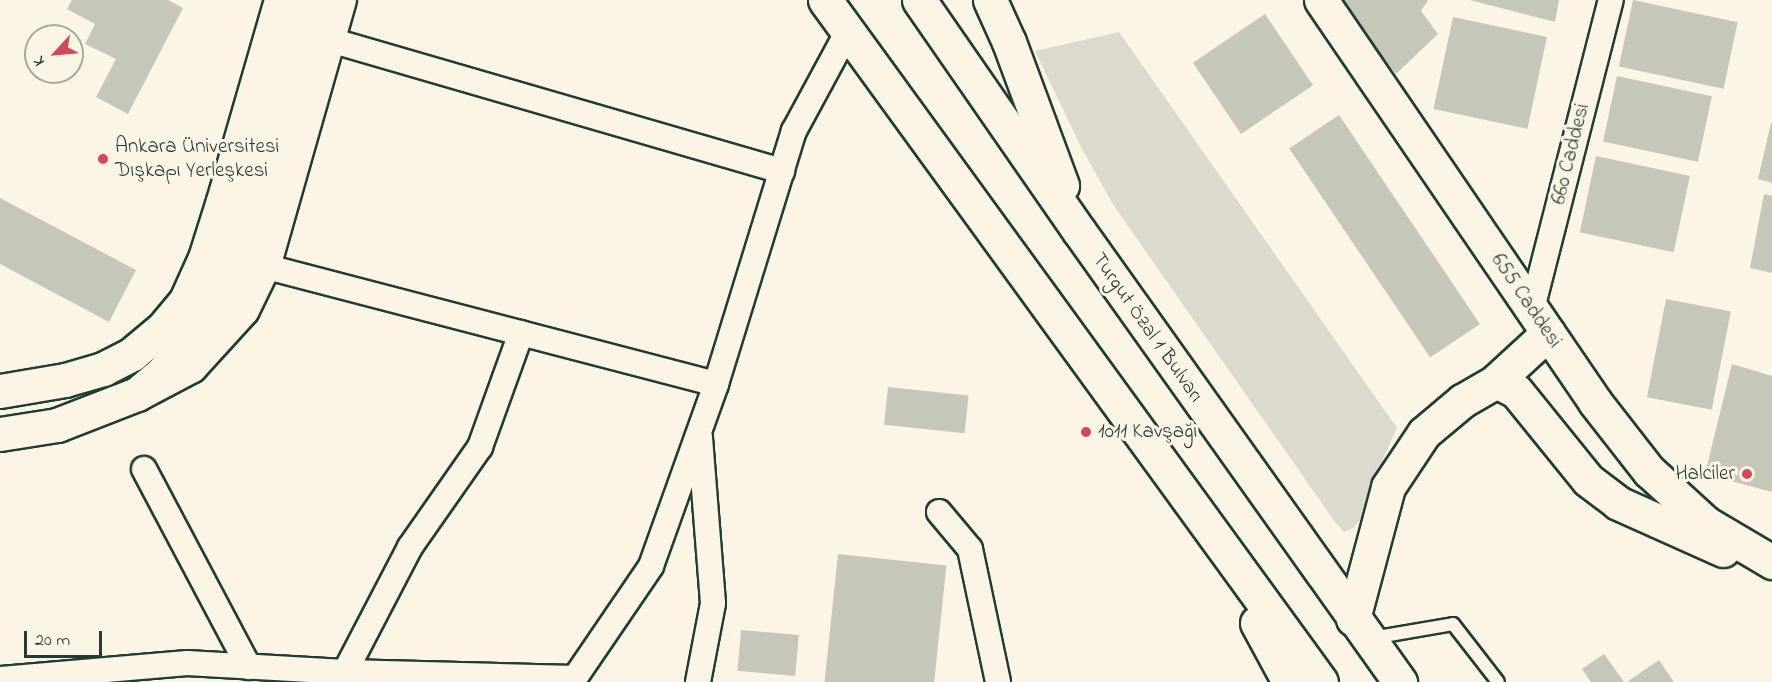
<!DOCTYPE html>
<meta charset="utf-8">
<style>
body{margin:0}
#map{position:relative;width:1772px;height:682px;overflow:hidden;background:#fcf5e5;font-family:"Indie Flower",sans-serif}
div>[style]{position:absolute}
.green>*{inset:0;background:#dcdacc}
.building>*{inset:0;background:#c5c7b9;transform-origin:0 0}
.roads{filter:drop-shadow(2px 0 #1f3d34) drop-shadow(-2px 0 #1f3d34) drop-shadow(0 2px #1f3d34) drop-shadow(0 -2px #1f3d34)}
.lane>*{height:12px;margin:-6px;padding:0 6px;transform-origin:6px;border-radius:6px;background:#fcf5e5}
.street>*{height:24px;margin:-12px;padding:0 12px;transform-origin:12px;border-radius:12px;background:#fcf5e5}
.secondary>*{height:33px;margin:-16.5px;padding:0 16.5px;transform-origin:16.5px;border-radius:16.5px;background:#fcf5e5}
.highway>*{height:33px;margin:-16.5px;padding:0 16.5px;transform-origin:16.5px;border-radius:16.5px;background:#fcf5e5}
.dots>*{width:16px;height:16px;translate:-50% -50%;box-sizing:border-box;border:3px solid #fcf5e5;border-radius:50%}
span{translate:-50% -50%;white-space:nowrap;text-align:center;line-height:1.15;-webkit-text-stroke:6px #fcf5e5;paint-order:stroke}
.poi-label{font-size:21px;color:#1f3d34}
.left{translate:0 -50%;text-align:left}
.right{translate:-100% -50%;text-align:right}
.street-label{font-size:21px;color:#1f3d34}
.north{position:absolute;left:24px;top:24px;width:60px;height:60px;box-sizing:border-box;background:#fcf5e5;border:2px solid #a4ab9e;border-radius:50%;rotate:244deg;font-size:16px;font-weight:700;line-height:24px;text-align:center;color:#1f3d34}
.north::after{content:'';display:block;margin:auto;width:21px;height:27px;background:#d1495b;clip-path:polygon(50% 0,100% 100%,50% 72%,0 100%)}
.scale{position:absolute;left:24px;top:631px;width:78px;height:27px;box-sizing:border-box;border:3px solid #1f3d34;border-top:0;padding-left:8px;font-size:18px;line-height:21px;white-space:nowrap;color:#1f3d34;-webkit-text-stroke:4px #fcf5e5;paint-order:stroke}
</style>
<div id="map">
<div class="green">
<div style="clip-path:polygon(1119px 32px,1397px 428px,1372px 484px,1363px 517px,1353px 528px,1344px 532px,1335px 522px,1114px 206px,1082px 149px,1035px 51px)"></div>
</div>
<div class="building">
<div style="clip-path:polygon(72px 0,168px 0,183px 8px,128px 114px,96px 97px,116px 59px,85px 44px,95px 24px,67px 9px)"></div>
<div style="clip-path:polygon(1336px 0,1428px 0,1421px 11px,1438px 34px,1396px 74px)"></div>
<div style="clip-path:polygon(1470px 0,1559px 0,1555px 22px)"></div>
<div style="left:1633px;top:0;width:107px;height:68px;rotate:12deg"></div>
<div style="left:1265px;top:14px;width:86px;height:87px;rotate:56deg"></div>
<div style="left:1453px;top:17px;width:96px;height:94px;rotate:12deg"></div>
<div style="left:1617px;top:76px;width:97px;height:67px;rotate:12deg"></div>
<div style="left:1339px;top:115px;width:252px;height:60px;rotate:56deg"></div>
<div style="clip-path:polygon(1771px 123px,1772px 123px,1772px 183px,1758px 179px)"></div>
<div style="left:1596px;top:156px;width:96px;height:78px;rotate:12deg"></div>
<div style="clip-path:polygon(1764px 194px,1772px 196px,1772px 273px,1750px 268px)"></div>
<div style="clip-path:polygon(0 198px,136px 270px,109px 322px,0 264px)"></div>
<div style="left:1666px;top:299px;width:66px;height:100px;rotate:11deg"></div>
<div style="clip-path:polygon(1732px 364px,1772px 376px,1772px 492px,1705px 474px)"></div>
<div style="left:888px;top:387px;width:81px;height:38px;rotate:6deg"></div>
<div style="left:838px;top:554px;width:109px;height:129px;rotate:6deg"></div>
<div style="left:741px;top:630px;width:58px;height:41px;rotate:5deg"></div>
<div style="clip-path:polygon(1604px 654px,1624px 682px,1591px 682px,1582px 669px)"></div>
<div style="clip-path:polygon(1659px 660px,1674px 682px,1627px 682px)"></div>
</div>
<div class="roads">
<div class="lane">
<div style="left:1372px;top:638px;width:82px;rotate:-9.8deg"></div>
<div style="left:1453px;top:624px;width:73px;rotate:52.2deg"></div>
</div>
<div class="street">
<div style="left:327px;top:39px;width:474px;rotate:16.2deg"></div>
<div style="left:263px;top:266px;width:468px;rotate:14.6deg"></div>
<div style="left:1532px;top:309px;width:319px;rotate:-75.7deg"></div>
<div style="left:144px;top:469px;width:224px;rotate:62.1deg"></div>
<div style="left:939px;top:512px;width:48px;rotate:50deg"></div>
<div style="left:970px;top:549px;width:136px;rotate:78.1deg"></div>
<div style="left:1px;top:679px;width:187px;rotate:-4.9deg"></div>
<div style="left:187px;top:663px;width:158px;rotate:3.3deg"></div>
<div style="left:345px;top:672px;width:230px;rotate:1.5deg"></div>
<div style="left:343px;top:682px;width:10px;rotate:-79deg"></div>
<div style="left:345px;top:672px;width:141px;rotate:-62.5deg"></div>
<div style="left:410px;top:547px;width:122px;rotate:-55deg"></div>
<div style="left:480px;top:447px;width:121px;rotate:-70.2deg"></div>
<div style="left:572px;top:682px;width:140px;rotate:-55.7deg"></div>
<div style="left:651px;top:566px;width:193px;rotate:-70.3deg"></div>
<div style="left:716px;top:384px;width:265px;rotate:-72.9deg"></div>
<div style="left:794px;top:131px;width:111px;rotate:-61.6deg"></div>
<div style="left:698px;top:682px;width:80px;rotate:-79.2deg"></div>
<div style="left:713px;top:603px;width:167px;rotate:-94.5deg"></div>
</div>
<div class="secondary">
<div style="left:1321px;top:0;width:486px;rotate:55.7deg"></div>
<div style="left:1595px;top:402px;width:88px;rotate:52deg"></div>
<div style="left:1649px;top:471px;width:77px;rotate:42.4deg"></div>
<div style="left:1706px;top:523px;width:77px;rotate:30.6deg"></div>
<div style="left:1496px;top:381px;width:71px;rotate:-42.7deg"></div>
<div style="left:0;top:391px;width:66px;rotate:-9.6deg"></div>
<div style="left:65px;top:380px;width:40px;rotate:-16deg"></div>
<div style="left:103px;top:369px;width:33px;rotate:-27deg"></div>
<div style="left:132px;top:354px;width:39px;rotate:-40deg"></div>
<div style="left:162px;top:329px;width:38px;rotate:-50deg"></div>
<div style="left:186px;top:300px;width:46px;rotate:-65.7deg"></div>
<div style="left:205px;top:258px;width:60px;rotate:-72.5deg"></div>
<div style="left:223px;top:201px;width:209px;rotate:-73.9deg"></div>
<div style="left:0;top:434px;width:58px;rotate:-9deg"></div>
<div style="left:57px;top:425px;width:86px;rotate:-21.2deg"></div>
<div style="left:137px;top:394px;width:31px;rotate:-40deg"></div>
<div style="left:161px;top:374px;width:67px;rotate:-49.2deg"></div>
<div style="left:205px;top:323px;width:35px;rotate:-59deg"></div>
<div style="left:1353px;top:619px;width:137px;rotate:-75.1deg"></div>
<div style="left:1388px;top:487px;width:65px;rotate:-56.3deg"></div>
<div style="left:1424px;top:433px;width:50px;rotate:-40.1deg"></div>
<div style="left:1462px;top:401px;width:39px;rotate:-30deg"></div>
<div style="left:1496px;top:381px;width:22px;rotate:27deg"></div>
<div style="left:1516px;top:391px;width:114px;rotate:51deg"></div>
<div style="left:1588px;top:480px;width:38px;rotate:37deg"></div>
<div style="left:1618px;top:503px;width:115px;rotate:24.1deg"></div>
</div>
<div class="highway">
<div style="left:825px;top:0;width:843px;rotate:53.97deg"></div>
<div style="left:919px;top:0;width:281px;rotate:55.3deg"></div>
<div style="left:1079px;top:231px;width:554px;rotate:54.56deg"></div>
<div style="left:990px;top:0;width:46px;rotate:65.7deg"></div>
<div style="left:1009px;top:42px;width:153px;rotate:69.7deg"></div>
<div style="left:223px;top:293px;width:305px;rotate:-74.2deg"></div>
<div style="left:137px;top:394px;width:60px;rotate:-27.8deg"></div>
<div style="left:190px;top:366px;width:77px;rotate:-47.6deg"></div>
<div style="left:242px;top:309px;width:48px;rotate:-64deg"></div>
<div style="left:263px;top:266px;width:277px;rotate:-74.1deg"></div>
<div style="left:1257px;top:623px;width:67px;rotate:61.5deg"></div>
</div>
</div>
<div class="dots">
<div style="left:103px;top:159px;background:#d1495b"></div>
<div style="left:1086px;top:432px;background:#d1495b"></div>
<div style="left:1747px;top:474px;background:#d1495b"></div>
</div>
<div class="poi-label">
<span class="left" style="left:115px;top:159px">Ankara Üniversitesi<br>Dışkapı Yerleşkesi</span>
<span class="left" style="left:1098px;top:432px">1011 Kavşağı</span>
<span class="right" style="left:1735px;top:474px">Halciler</span>
</div>
<div class="street-label">
<span style="left:1571px;top:154px;rotate:-76deg">660 Caddesi</span>
<span style="left:1526px;top:301px;rotate:56deg">655 Caddesi</span>
<span style="left:1147px;top:328px;rotate:55deg">Turgut Özal 1 Bulvarı</span>
</div>
<div class="north">K</div>
<div class="scale">20 m</div>
</div>
